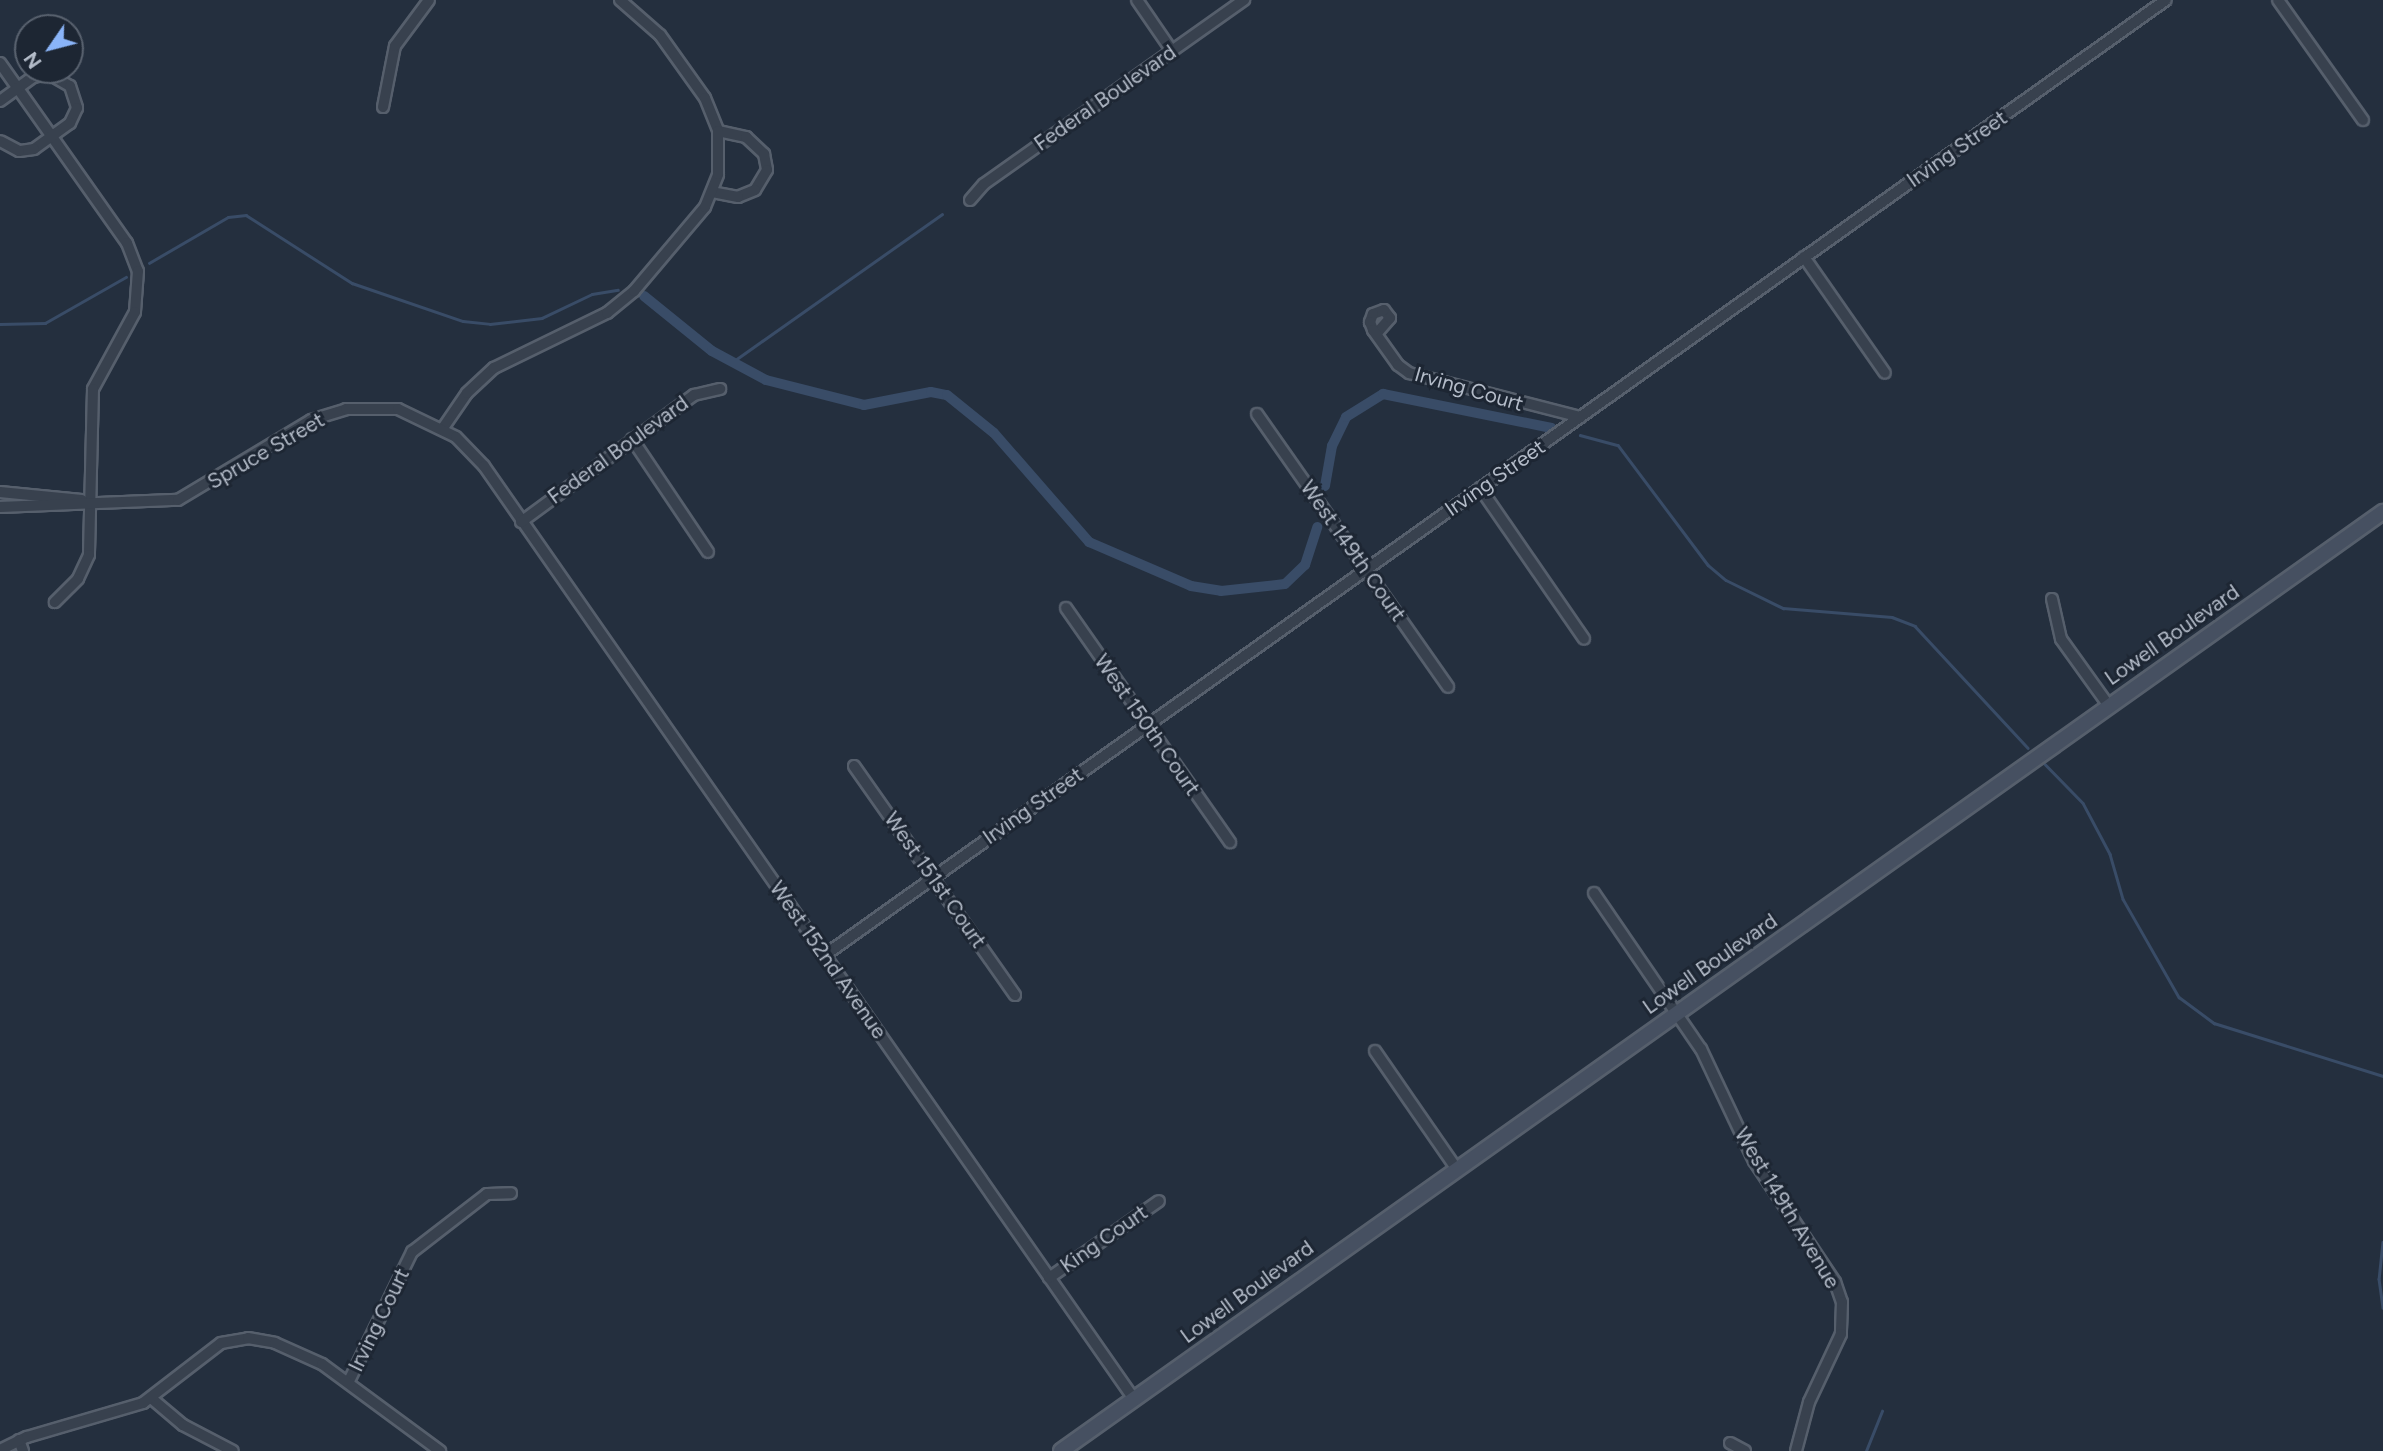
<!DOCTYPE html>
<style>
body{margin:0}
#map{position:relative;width:2383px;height:1451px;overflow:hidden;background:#242f3e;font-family:Figtree,sans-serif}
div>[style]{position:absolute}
.stream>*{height:2.5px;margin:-1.25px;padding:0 1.25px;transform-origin:1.25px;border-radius:1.25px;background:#394c67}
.canal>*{height:10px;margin:-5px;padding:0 5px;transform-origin:5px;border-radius:5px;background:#394c67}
.roads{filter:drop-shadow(2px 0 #565f6c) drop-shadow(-2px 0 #565f6c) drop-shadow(0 2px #565f6c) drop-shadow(0 -2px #565f6c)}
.street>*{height:10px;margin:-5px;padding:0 5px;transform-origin:5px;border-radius:5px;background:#38414e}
.secondary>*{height:14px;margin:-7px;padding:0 7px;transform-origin:7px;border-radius:7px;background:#465061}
span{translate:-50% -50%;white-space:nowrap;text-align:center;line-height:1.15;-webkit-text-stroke:6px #1d2633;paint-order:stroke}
.street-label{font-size:21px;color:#b4bcc9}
.north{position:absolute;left:14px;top:14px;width:70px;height:70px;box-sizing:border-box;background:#1d2633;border:2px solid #59626f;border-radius:50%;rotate:235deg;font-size:19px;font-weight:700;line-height:28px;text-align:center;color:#b4bcc9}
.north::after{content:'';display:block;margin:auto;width:24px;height:32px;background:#8ab4f8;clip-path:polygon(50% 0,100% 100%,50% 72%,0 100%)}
</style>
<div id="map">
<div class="stream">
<div style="left:149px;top:263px;width:91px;rotate:-30.2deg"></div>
<div style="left:228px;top:217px;width:18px;rotate:-6deg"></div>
<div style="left:246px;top:215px;width:126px;rotate:32.7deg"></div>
<div style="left:352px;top:283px;width:117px;rotate:18.9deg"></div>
<div style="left:463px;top:321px;width:27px;rotate:6deg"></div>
<div style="left:490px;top:324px;width:52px;rotate:-6.6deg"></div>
<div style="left:542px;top:318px;width:55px;rotate:-25.6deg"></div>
<div style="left:592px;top:294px;width:26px;rotate:-9deg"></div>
<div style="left:0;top:324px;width:45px;rotate:-1.3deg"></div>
<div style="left:45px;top:323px;width:93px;rotate:-29.6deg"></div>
<div style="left:731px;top:363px;width:258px;rotate:-35.2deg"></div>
<div style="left:1580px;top:435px;width:39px;rotate:15deg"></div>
<div style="left:1618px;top:445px;width:150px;rotate:53.1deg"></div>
<div style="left:1708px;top:565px;width:23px;rotate:40deg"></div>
<div style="left:1726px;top:580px;width:64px;rotate:26.2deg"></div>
<div style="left:1783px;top:608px;width:109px;rotate:4.7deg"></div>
<div style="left:1892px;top:617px;width:25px;rotate:21deg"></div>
<div style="left:1915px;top:626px;width:166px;rotate:47.2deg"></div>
<div style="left:2045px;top:764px;width:54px;rotate:45.7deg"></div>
<div style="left:2083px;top:803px;width:58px;rotate:62.1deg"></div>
<div style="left:2110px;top:854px;width:47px;rotate:73.9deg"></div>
<div style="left:2123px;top:899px;width:113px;rotate:60.3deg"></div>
<div style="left:2179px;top:997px;width:44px;rotate:36.6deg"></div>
<div style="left:2214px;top:1023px;width:177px;rotate:17.4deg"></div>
<div style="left:2383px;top:1242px;width:37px;rotate:96deg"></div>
<div style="left:2379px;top:1279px;width:29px;rotate:82deg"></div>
<div style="left:1866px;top:1451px;width:43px;rotate:-68.2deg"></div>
</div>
<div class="canal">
<div style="left:644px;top:296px;width:87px;rotate:39deg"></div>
<div style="left:712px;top:351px;width:61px;rotate:28.2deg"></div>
<div style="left:766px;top:380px;width:101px;rotate:14.3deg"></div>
<div style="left:864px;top:405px;width:68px;rotate:-11deg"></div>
<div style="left:931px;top:392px;width:16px;rotate:11deg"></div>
<div style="left:947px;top:395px;width:60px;rotate:39deg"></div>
<div style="left:994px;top:433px;width:145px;rotate:48.9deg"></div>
<div style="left:1089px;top:542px;width:111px;rotate:23.3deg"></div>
<div style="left:1191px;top:586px;width:30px;rotate:9deg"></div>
<div style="left:1221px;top:591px;width:64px;rotate:-6.2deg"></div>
<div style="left:1285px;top:584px;width:28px;rotate:-44deg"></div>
<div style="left:1305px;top:565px;width:40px;rotate:-72deg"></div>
<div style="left:1325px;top:486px;width:41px;rotate:-80.1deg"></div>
<div style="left:1332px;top:446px;width:32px;rotate:-64deg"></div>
<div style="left:1346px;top:417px;width:44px;rotate:-31.9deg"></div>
<div style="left:1383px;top:394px;width:172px;rotate:11.4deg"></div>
</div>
<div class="roads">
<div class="street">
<div style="left:620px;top:0;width:53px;rotate:41.2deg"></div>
<div style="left:660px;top:35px;width:77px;rotate:54.5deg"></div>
<div style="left:705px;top:98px;width:35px;rotate:68deg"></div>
<div style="left:718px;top:131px;width:29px;rotate:12deg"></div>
<div style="left:746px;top:137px;width:25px;rotate:43deg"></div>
<div style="left:764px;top:154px;width:16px;rotate:79deg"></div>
<div style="left:767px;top:170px;width:23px;rotate:121deg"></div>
<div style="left:755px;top:190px;width:18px;rotate:158deg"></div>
<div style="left:738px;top:197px;width:26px;rotate:-169deg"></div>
<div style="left:1137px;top:0;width:62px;rotate:55.5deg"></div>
<div style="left:2278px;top:0;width:147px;rotate:54.7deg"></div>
<div style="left:0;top:63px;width:220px;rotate:54.8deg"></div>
<div style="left:127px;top:243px;width:30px;rotate:69deg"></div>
<div style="left:138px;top:271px;width:41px;rotate:94.2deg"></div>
<div style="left:135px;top:312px;width:88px;rotate:118.6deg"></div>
<div style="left:93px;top:389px;width:166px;rotate:91.4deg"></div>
<div style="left:89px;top:555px;width:26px;rotate:115deg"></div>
<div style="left:78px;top:579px;width:33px;rotate:135deg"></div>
<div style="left:0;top:101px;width:41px;rotate:-36deg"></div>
<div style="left:33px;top:77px;width:16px;rotate:-11deg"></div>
<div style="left:49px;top:74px;width:24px;rotate:30deg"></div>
<div style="left:70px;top:86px;width:23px;rotate:72deg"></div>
<div style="left:77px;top:108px;width:17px;rotate:115deg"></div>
<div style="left:70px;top:123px;width:44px;rotate:144.2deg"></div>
<div style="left:34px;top:149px;width:15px;rotate:172deg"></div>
<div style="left:19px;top:151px;width:21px;rotate:-152deg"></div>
<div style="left:383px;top:107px;width:62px;rotate:-78.9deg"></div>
<div style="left:395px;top:46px;width:57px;rotate:-53.5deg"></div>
<div style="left:970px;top:200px;width:21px;rotate:-49deg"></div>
<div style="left:984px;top:184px;width:319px;rotate:-35.3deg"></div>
<div style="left:1804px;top:257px;width:141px;rotate:55.1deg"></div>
<div style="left:1377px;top:333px;width:20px;rotate:-49deg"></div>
<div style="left:1390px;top:318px;width:10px;rotate:-127deg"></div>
<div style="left:1384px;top:310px;width:12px;rotate:160deg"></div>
<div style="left:1373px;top:314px;width:9px;rotate:111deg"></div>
<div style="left:1370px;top:322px;width:9px;rotate:69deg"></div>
<div style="left:1373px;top:330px;width:43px;rotate:54.5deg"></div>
<div style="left:1398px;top:365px;width:14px;rotate:36deg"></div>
<div style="left:1409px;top:373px;width:177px;rotate:14.4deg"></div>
<div style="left:1257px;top:414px;width:333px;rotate:55deg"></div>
<div style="left:443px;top:428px;width:42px;rotate:-55.6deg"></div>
<div style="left:467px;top:393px;width:37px;rotate:-43deg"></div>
<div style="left:494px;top:368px;width:126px;rotate:-26deg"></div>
<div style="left:607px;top:313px;width:35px;rotate:-39deg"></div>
<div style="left:634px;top:291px;width:110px;rotate:-49.8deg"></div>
<div style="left:705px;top:207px;width:35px;rotate:-68deg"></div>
<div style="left:718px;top:174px;width:43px;rotate:-90deg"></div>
<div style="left:632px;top:439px;width:136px;rotate:56.1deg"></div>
<div style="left:1480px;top:488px;width:183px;rotate:55.4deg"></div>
<div style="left:0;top:492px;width:82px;rotate:5.6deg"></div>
<div style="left:0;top:507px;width:178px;rotate:-2.3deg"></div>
<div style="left:178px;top:500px;width:155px;rotate:-31deg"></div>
<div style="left:311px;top:420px;width:37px;rotate:-17deg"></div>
<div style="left:346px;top:409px;width:52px"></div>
<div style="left:398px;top:409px;width:64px;rotate:25.8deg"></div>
<div style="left:456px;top:437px;width:40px;rotate:46deg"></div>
<div style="left:484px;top:466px;width:1137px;rotate:55.14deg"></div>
<div style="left:521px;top:522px;width:215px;rotate:-36.3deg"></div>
<div style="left:694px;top:395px;width:27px;rotate:-13deg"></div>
<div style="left:2052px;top:599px;width:41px;rotate:77.3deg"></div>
<div style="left:2061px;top:639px;width:82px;rotate:54.4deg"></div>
<div style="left:1066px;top:608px;width:286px;rotate:55deg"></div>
<div style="left:854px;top:766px;width:280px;rotate:54.9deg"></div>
<div style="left:1594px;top:893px;width:189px;rotate:55.6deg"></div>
<div style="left:1701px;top:1049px;width:124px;rotate:64.7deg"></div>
<div style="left:1754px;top:1161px;width:146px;rotate:56.2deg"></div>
<div style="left:1835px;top:1282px;width:21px;rotate:71deg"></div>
<div style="left:1842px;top:1302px;width:32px;rotate:92deg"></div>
<div style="left:1841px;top:1334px;width:75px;rotate:115.2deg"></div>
<div style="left:1809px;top:1402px;width:51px;rotate:104.9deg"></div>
<div style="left:825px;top:955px;width:1646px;rotate:-35.46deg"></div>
<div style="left:1375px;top:1051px;width:142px;rotate:55.3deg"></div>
<div style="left:1049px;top:1278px;width:134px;rotate:-35deg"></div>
<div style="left:349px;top:1381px;width:144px;rotate:-64deg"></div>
<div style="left:412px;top:1252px;width:95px;rotate:-37.7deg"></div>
<div style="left:487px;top:1194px;width:24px;rotate:-2deg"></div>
<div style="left:151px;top:1398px;width:42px;rotate:40.2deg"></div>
<div style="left:183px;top:1425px;width:56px;rotate:27.5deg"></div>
<div style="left:19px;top:1440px;width:12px;rotate:70deg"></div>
<div style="left:1730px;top:1443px;width:17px;rotate:28deg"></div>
<div style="left:0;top:1450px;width:30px;rotate:-26deg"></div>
<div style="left:27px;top:1437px;width:121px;rotate:-16.3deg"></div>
<div style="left:143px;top:1403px;width:98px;rotate:-37.6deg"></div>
<div style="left:221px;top:1343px;width:27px;rotate:-10deg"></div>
<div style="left:248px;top:1338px;width:27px;rotate:10deg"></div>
<div style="left:275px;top:1343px;width:51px;rotate:24.1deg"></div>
<div style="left:322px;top:1364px;width:147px;rotate:36.4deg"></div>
</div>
<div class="secondary">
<div style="left:1061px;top:1451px;width:1622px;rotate:-35.39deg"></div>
</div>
</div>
<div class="street-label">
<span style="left:1105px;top:98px;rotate:-35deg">Federal Boulevard</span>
<span style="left:1957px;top:149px;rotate:-35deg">Irving Street</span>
<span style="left:1469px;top:389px;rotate:16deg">Irving Court</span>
<span style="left:618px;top:450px;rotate:-36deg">Federal Boulevard</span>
<span style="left:266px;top:451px;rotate:-30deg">Spruce Street</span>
<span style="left:1495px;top:478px;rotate:-35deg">Irving Street</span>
<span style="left:1353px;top:551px;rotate:55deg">West 149th Court</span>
<span style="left:2172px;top:635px;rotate:-35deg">Lowell Boulevard</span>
<span style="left:1147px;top:725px;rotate:55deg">West 150th Court</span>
<span style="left:1033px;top:806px;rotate:-35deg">Irving Street</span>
<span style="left:935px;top:880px;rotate:55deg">West 151st Court</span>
<span style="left:828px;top:960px;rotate:55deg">West 152nd Avenue</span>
<span style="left:1710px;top:964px;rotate:-35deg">Lowell Boulevard</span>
<span style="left:1787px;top:1208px;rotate:59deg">West 149th Avenue</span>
<span style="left:1104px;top:1239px;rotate:-35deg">King Court</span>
<span style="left:1247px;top:1292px;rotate:-36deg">Lowell Boulevard</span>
<span style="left:379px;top:1320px;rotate:-64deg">Irving Court</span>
</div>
<div class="north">N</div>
</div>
